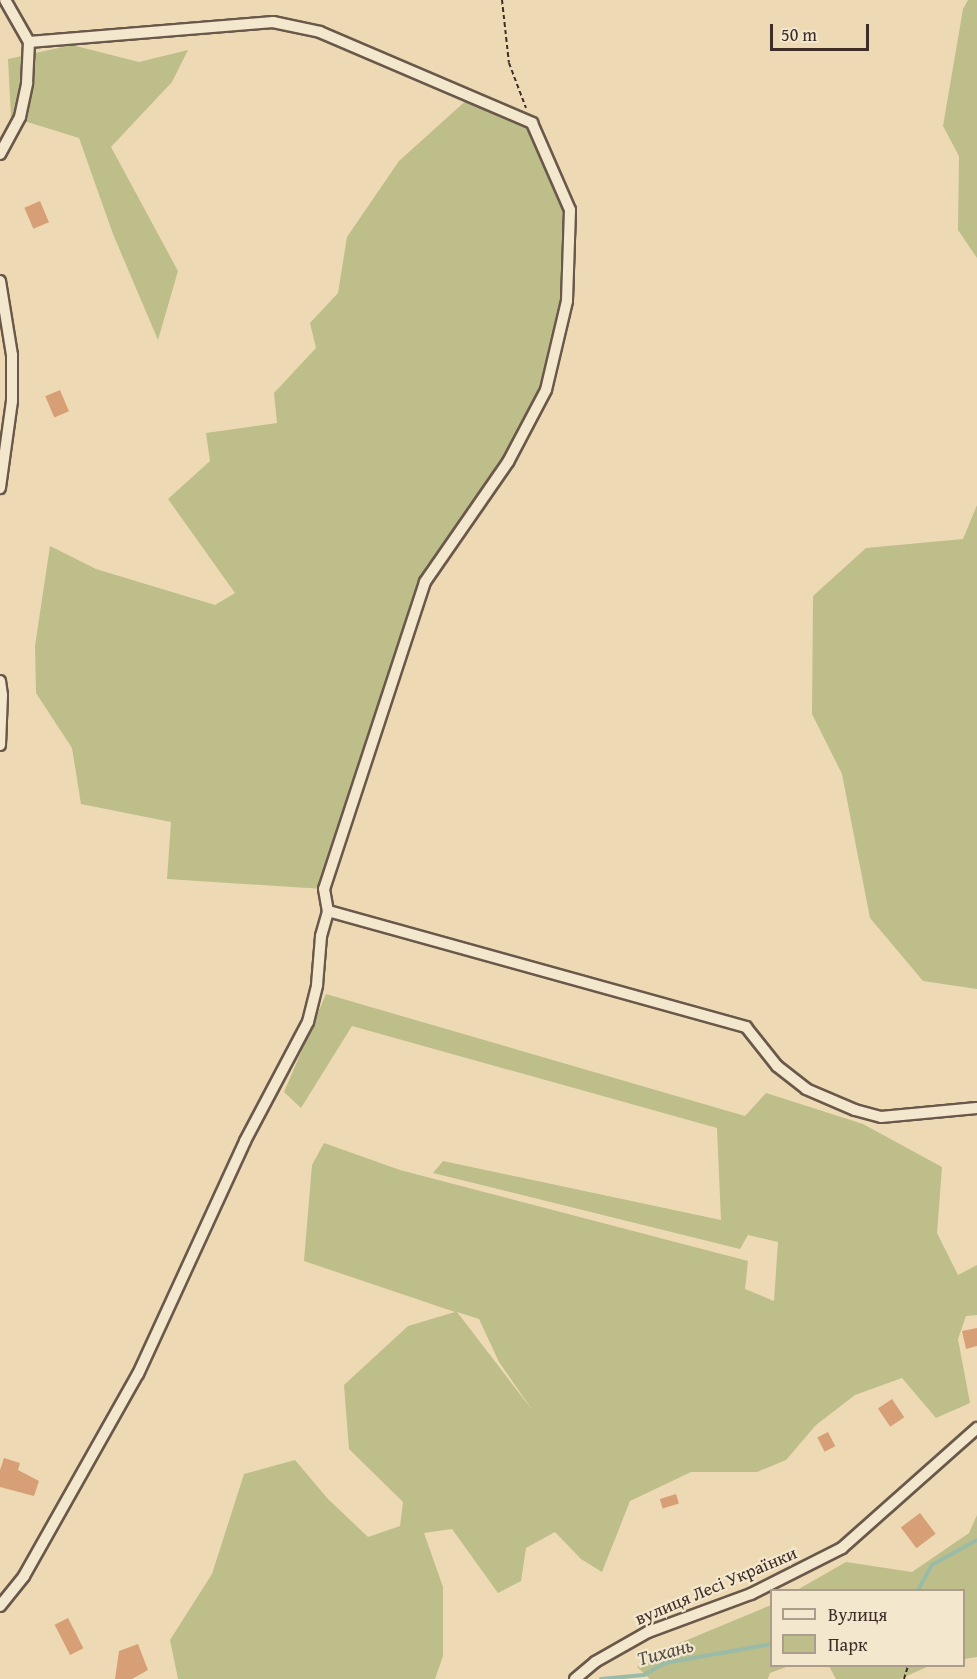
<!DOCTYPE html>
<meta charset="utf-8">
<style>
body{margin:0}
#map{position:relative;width:977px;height:1679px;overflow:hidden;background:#eddab4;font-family:"Gentium Book Plus",serif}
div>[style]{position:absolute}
.green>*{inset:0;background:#bdbe8a}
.stream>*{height:4px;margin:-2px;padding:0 2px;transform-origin:2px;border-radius:2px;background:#9abba8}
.building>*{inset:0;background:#d79f76;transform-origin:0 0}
.path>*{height:2px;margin-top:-1px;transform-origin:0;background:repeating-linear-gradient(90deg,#3e2d26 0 4.5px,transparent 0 7.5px)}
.roads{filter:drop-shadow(2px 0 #6a584a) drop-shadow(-2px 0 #6a584a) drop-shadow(0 2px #6a584a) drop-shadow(0 -2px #6a584a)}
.street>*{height:10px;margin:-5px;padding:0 5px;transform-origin:5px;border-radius:5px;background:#f3e7ce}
span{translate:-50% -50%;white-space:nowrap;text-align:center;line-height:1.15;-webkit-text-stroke:4.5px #f3e7ce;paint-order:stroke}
.street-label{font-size:18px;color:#3e2d26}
.water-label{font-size:20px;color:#555046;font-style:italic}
.legend{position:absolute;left:770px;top:1589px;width:195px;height:78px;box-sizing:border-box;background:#f3e7ce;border:2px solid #ab9d8b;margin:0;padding:8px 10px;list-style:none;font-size:18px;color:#3e2d26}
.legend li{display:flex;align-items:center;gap:12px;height:30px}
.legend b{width:30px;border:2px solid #ab9d8b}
.scale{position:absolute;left:770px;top:24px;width:99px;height:27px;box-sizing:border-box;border:3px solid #3e2d26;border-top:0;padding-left:8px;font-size:18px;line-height:21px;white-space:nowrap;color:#3e2d26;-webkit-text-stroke:4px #f3e7ce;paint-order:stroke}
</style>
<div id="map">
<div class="green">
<div style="clip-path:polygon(968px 0,977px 0,977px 258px,958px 230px,959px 156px,943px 126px,963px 9px)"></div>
<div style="clip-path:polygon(72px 45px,139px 62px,188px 50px,172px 82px,111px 147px,178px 271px,158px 340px,113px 234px,79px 138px,11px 117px,8px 59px)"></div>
<div style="clip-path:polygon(470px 97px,532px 123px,570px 210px,567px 301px,546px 390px,508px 462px,425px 582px,324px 889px,167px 879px,171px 822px,81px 804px,72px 748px,36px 693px,35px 646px,50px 546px,96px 569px,215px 605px,235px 593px,168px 499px,210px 461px,206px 433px,277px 423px,274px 393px,316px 348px,310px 323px,338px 293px,347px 237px,399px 161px)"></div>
<div style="clip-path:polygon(977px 505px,977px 989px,923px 981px,870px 918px,842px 774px,812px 714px,813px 596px,866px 548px,963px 539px)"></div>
<div style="clip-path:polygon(evenodd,326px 994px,745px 1116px,766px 1093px,863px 1124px,942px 1167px,937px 1233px,958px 1275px,977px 1265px,977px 1315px,966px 1316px,958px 1339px,970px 1403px,936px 1418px,902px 1378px,855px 1395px,816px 1425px,786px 1460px,757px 1472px,691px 1472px,630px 1501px,602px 1572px,581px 1559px,555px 1532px,526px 1548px,521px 1581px,498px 1593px,452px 1529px,424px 1533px,443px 1587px,443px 1656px,435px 1679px,178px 1679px,170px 1640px,212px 1574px,244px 1474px,295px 1460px,328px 1499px,368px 1537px,400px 1526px,403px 1502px,349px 1449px,344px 1385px,408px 1326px,455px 1312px,304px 1261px,312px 1165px,324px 1143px,400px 1170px,748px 1261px,745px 1289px,774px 1301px,778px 1242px,748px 1235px,740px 1249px,433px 1173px,443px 1161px,721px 1220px,717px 1128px,352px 1026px,301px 1108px,284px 1092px,326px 994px,457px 1312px,479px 1319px,499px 1362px,533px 1411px,457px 1312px)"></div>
<div style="clip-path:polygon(977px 1515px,977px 1657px,964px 1659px,964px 1590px,797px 1590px,846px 1562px,912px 1572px,969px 1533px)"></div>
<div style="clip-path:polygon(771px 1605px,772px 1666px,789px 1666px,770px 1673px,768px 1679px,650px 1679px,637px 1667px,675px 1645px)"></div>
<div style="clip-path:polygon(829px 1666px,929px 1666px,900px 1679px,836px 1679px)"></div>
</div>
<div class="stream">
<div style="left:918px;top:1590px;width:29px;rotate:-61deg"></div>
<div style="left:932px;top:1565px;width:51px;rotate:-29.1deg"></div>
<div style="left:601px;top:1679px;width:43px;rotate:-5.3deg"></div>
<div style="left:644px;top:1675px;width:24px;rotate:-30deg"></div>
<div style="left:665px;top:1663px;width:109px;rotate:-10.1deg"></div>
</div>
<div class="building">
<div style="left:40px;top:201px;width:23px;height:17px;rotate:67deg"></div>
<div style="left:60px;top:390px;width:23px;height:16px;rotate:67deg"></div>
<div style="clip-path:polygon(977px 1328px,977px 1346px,966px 1349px,962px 1331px)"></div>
<div style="left:892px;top:1399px;width:22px;height:17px;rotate:56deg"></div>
<div style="left:828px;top:1432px;width:16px;height:12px;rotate:63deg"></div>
<div style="clip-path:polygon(4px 1458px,20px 1463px,18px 1470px,39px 1481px,34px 1496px,0 1487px,0 1470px)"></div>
<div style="left:676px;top:1494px;width:10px;height:17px;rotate:73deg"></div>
<div style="left:920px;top:1513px;width:26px;height:24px;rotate:53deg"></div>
<div style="left:68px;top:1618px;width:34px;height:15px;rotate:63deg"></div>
<div style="clip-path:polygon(138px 1644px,148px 1670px,132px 1679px,115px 1679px,119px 1651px)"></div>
</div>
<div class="path">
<div style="left:502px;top:0;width:63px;rotate:83.7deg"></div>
<div style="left:509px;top:63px;width:48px;rotate:69.3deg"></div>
<div style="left:904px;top:1679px;width:14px;rotate:-73deg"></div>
</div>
<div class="roads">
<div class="street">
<div style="left:29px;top:42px;width:245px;rotate:-4.7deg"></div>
<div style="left:273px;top:22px;width:48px;rotate:12deg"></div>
<div style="left:320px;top:32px;width:231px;rotate:23.2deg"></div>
<div style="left:532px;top:123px;width:95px;rotate:66.4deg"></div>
<div style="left:570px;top:210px;width:91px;rotate:91.9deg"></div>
<div style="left:567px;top:301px;width:91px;rotate:103.3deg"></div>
<div style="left:546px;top:390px;width:81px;rotate:117.8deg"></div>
<div style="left:508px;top:462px;width:146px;rotate:124.7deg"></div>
<div style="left:425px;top:582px;width:323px;rotate:108.2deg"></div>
<div style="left:324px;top:889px;width:22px;rotate:80deg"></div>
<div style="left:0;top:154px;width:42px;rotate:-61.6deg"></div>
<div style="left:20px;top:117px;width:35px;rotate:-78deg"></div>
<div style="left:27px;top:83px;width:41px;rotate:-87.2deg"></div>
<div style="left:29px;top:42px;width:48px;rotate:-119.7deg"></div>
<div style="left:0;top:281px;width:75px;rotate:80.8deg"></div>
<div style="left:12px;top:355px;width:46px;rotate:90deg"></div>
<div style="left:12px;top:401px;width:88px;rotate:97.9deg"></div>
<div style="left:0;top:681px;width:14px;rotate:82deg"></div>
<div style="left:2px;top:695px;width:50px;rotate:92.3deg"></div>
<div style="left:0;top:1606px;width:38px;rotate:-51deg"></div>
<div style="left:24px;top:1576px;width:232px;rotate:-60.6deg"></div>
<div style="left:138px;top:1374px;width:256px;rotate:-65.3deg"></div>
<div style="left:245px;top:1141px;width:135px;rotate:-62.1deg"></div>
<div style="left:308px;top:1022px;width:38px;rotate:-76deg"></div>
<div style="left:317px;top:985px;width:49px;rotate:-85.3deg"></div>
<div style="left:321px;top:936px;width:26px;rotate:-74deg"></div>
<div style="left:328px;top:911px;width:434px;rotate:15.5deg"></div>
<div style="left:746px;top:1027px;width:50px;rotate:51.5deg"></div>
<div style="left:777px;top:1066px;width:37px;rotate:38deg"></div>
<div style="left:806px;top:1089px;width:53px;rotate:23.2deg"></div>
<div style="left:855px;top:1110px;width:27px;rotate:15deg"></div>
<div style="left:881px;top:1117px;width:96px;rotate:-5.4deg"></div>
<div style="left:575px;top:1679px;width:26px;rotate:-40deg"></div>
<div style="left:595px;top:1662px;width:61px;rotate:-29.5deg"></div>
<div style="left:648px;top:1632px;width:110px;rotate:-20.3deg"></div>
<div style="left:751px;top:1594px;width:102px;rotate:-26.8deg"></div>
<div style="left:842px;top:1548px;width:181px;rotate:-41.6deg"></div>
</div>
</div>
<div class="street-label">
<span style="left:716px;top:1586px;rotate:-23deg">вулиця Лесі Українки</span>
</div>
<div class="water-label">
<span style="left:665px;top:1651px;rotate:-15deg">Тихань</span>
</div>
<ul class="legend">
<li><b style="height:8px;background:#f3e7ce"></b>Вулиця</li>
<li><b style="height:16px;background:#bdbe8a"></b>Парк</li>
</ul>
<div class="scale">50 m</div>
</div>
